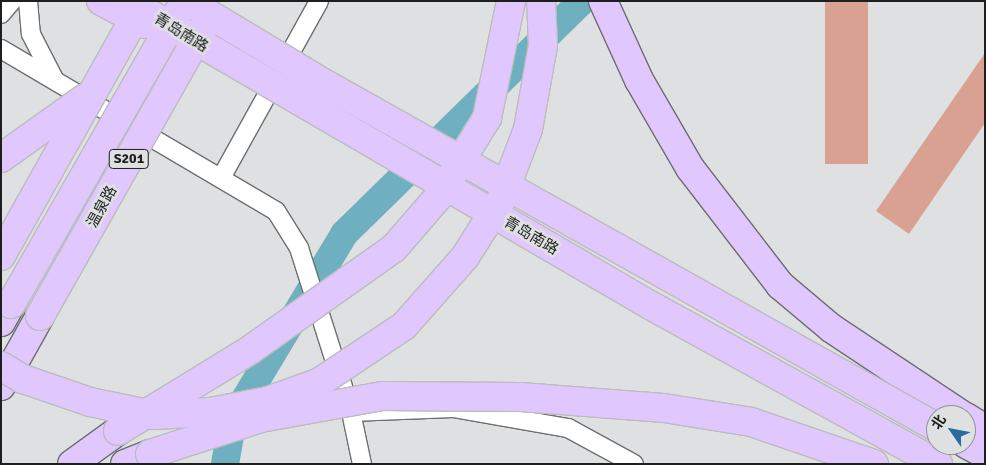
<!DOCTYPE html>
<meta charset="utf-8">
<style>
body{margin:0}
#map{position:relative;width:986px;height:465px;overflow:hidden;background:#dfe0e1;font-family:Signika,"Noto Sans SC",sans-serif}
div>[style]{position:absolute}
.river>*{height:28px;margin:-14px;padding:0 14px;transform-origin:14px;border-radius:14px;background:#6fb0c0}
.building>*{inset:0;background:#d8a191;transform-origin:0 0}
.roads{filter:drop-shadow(1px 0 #6d6e6f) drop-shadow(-1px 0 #6d6e6f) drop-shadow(0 1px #6d6e6f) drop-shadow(0 -1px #6d6e6f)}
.minor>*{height:18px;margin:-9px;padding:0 9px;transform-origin:9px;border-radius:9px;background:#fff}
.primary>*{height:28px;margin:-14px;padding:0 14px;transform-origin:14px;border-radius:14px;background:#e0c7fe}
.bridges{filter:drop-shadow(1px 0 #bbbcbc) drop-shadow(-1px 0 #bbbcbc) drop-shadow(0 1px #bbbcbc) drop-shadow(0 -1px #bbbcbc)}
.primary-bridge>*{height:28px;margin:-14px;padding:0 14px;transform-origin:14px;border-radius:14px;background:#e0c7fe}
span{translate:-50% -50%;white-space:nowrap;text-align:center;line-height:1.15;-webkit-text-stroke:5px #dfe0e1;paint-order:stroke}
.shield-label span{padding:1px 4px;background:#dfe0e1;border:1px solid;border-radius:4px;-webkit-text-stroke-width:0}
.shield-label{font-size:14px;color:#1d1e1e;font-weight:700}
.street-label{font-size:15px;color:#1d1e1e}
.frame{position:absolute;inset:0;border:2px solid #1d1e1e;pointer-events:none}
.north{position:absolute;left:926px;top:405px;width:50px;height:50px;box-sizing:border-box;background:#dfe0e1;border:1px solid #919293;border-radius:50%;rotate:303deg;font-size:14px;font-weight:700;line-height:20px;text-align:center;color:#1d1e1e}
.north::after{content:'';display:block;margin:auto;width:18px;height:22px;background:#286ba0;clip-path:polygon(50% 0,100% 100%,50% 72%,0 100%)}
</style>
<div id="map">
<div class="river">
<div style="left:225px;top:464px;width:46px;rotate:-79.9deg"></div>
<div style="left:233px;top:419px;width:216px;rotate:-59deg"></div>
<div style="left:344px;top:234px;width:333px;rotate:-44.4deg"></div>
</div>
<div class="building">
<div style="left:825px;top:1px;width:43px;height:163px"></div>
<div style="clip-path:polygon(985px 53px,985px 123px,909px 234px,876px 211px)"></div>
</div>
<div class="roads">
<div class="minor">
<div style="left:28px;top:1px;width:33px;rotate:85deg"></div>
<div style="left:31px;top:34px;width:51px;rotate:62.9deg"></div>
<div style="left:1px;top:14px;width:17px;rotate:-50deg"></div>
<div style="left:1px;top:49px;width:319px;rotate:30.5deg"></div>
<div style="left:276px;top:211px;width:44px;rotate:58.1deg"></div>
<div style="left:299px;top:248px;width:172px;rotate:72.4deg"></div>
<div style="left:351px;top:412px;width:102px;rotate:-2.2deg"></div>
<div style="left:453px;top:408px;width:117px;rotate:9.9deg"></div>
<div style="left:568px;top:428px;width:75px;rotate:28.6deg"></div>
<div style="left:221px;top:178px;width:202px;rotate:-61deg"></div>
<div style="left:351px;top:412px;width:53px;rotate:78.1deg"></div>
</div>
<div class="primary">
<div style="left:603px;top:1px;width:87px;rotate:65.5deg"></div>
<div style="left:639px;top:80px;width:102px;rotate:59.9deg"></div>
<div style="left:690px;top:168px;width:148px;rotate:52.4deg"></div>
<div style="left:780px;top:285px;width:67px;rotate:40.1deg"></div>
<div style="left:831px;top:328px;width:157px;rotate:33.6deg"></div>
<div style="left:1px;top:322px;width:21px;rotate:-61deg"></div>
<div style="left:1px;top:386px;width:80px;rotate:-60.9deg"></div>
<div style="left:966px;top:417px;width:22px;rotate:32deg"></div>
<div style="left:966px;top:444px;width:21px;rotate:28deg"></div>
<div style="left:72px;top:464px;width:57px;rotate:-35.7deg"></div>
<div style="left:125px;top:464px;width:27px;rotate:-22deg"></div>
</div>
</div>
<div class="bridges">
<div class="primary-bridge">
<div style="left:101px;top:1px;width:49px;rotate:28.1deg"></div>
<div style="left:128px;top:1px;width:604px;rotate:30.22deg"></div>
<div style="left:650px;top:305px;width:329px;rotate:28.9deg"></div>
<div style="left:187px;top:1px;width:163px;rotate:31deg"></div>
<div style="left:327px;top:85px;width:698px;rotate:29.32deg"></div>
<div style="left:1px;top:158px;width:103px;rotate:-35.5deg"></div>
<div style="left:1px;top:256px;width:292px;rotate:-60.7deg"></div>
<div style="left:11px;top:304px;width:338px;rotate:-60.2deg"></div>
<div style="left:40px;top:316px;width:333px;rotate:-60.5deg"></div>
<div style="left:1px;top:366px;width:26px;rotate:31deg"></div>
<div style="left:23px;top:379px;width:71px;rotate:18.9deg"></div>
<div style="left:90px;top:402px;width:65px;rotate:11.5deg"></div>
<div style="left:154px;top:415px;width:56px;rotate:-3.1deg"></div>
<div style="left:210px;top:412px;width:59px;rotate:-10.7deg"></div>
<div style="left:268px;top:401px;width:55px;rotate:-20.1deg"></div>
<div style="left:320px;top:382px;width:101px;rotate:-33.7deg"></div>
<div style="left:404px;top:326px;width:92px;rotate:-48.5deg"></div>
<div style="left:465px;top:257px;width:67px;rotate:-57.7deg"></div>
<div style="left:501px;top:200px;width:76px;rotate:-69.2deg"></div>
<div style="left:528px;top:129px;width:84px;rotate:-79.8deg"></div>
<div style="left:543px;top:46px;width:45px;rotate:-92.5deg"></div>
<div style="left:118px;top:431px;width:155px;rotate:-31.5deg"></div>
<div style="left:250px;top:350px;width:176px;rotate:-35.3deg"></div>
<div style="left:394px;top:248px;width:69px;rotate:-49.1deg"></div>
<div style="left:439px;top:196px;width:92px;rotate:-58.4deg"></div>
<div style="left:487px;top:118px;width:119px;rotate:-78.4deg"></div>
<div style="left:150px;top:454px;width:117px;rotate:-18deg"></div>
<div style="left:261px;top:418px;width:123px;rotate:-10.3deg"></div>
<div style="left:382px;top:396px;width:139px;rotate:0.4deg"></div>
<div style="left:521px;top:397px;width:143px;rotate:4.4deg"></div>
<div style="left:664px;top:408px;width:88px;rotate:9.1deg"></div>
<div style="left:751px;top:422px;width:130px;rotate:18.9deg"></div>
</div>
</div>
<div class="shield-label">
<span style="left:129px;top:159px">S201</span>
</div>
<div class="street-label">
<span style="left:181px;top:33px;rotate:31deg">青岛南路</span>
<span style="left:102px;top:207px;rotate:-61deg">温泉路</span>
<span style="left:531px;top:236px;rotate:30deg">青岛南路</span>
</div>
<div class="frame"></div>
<div class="north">北</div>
</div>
